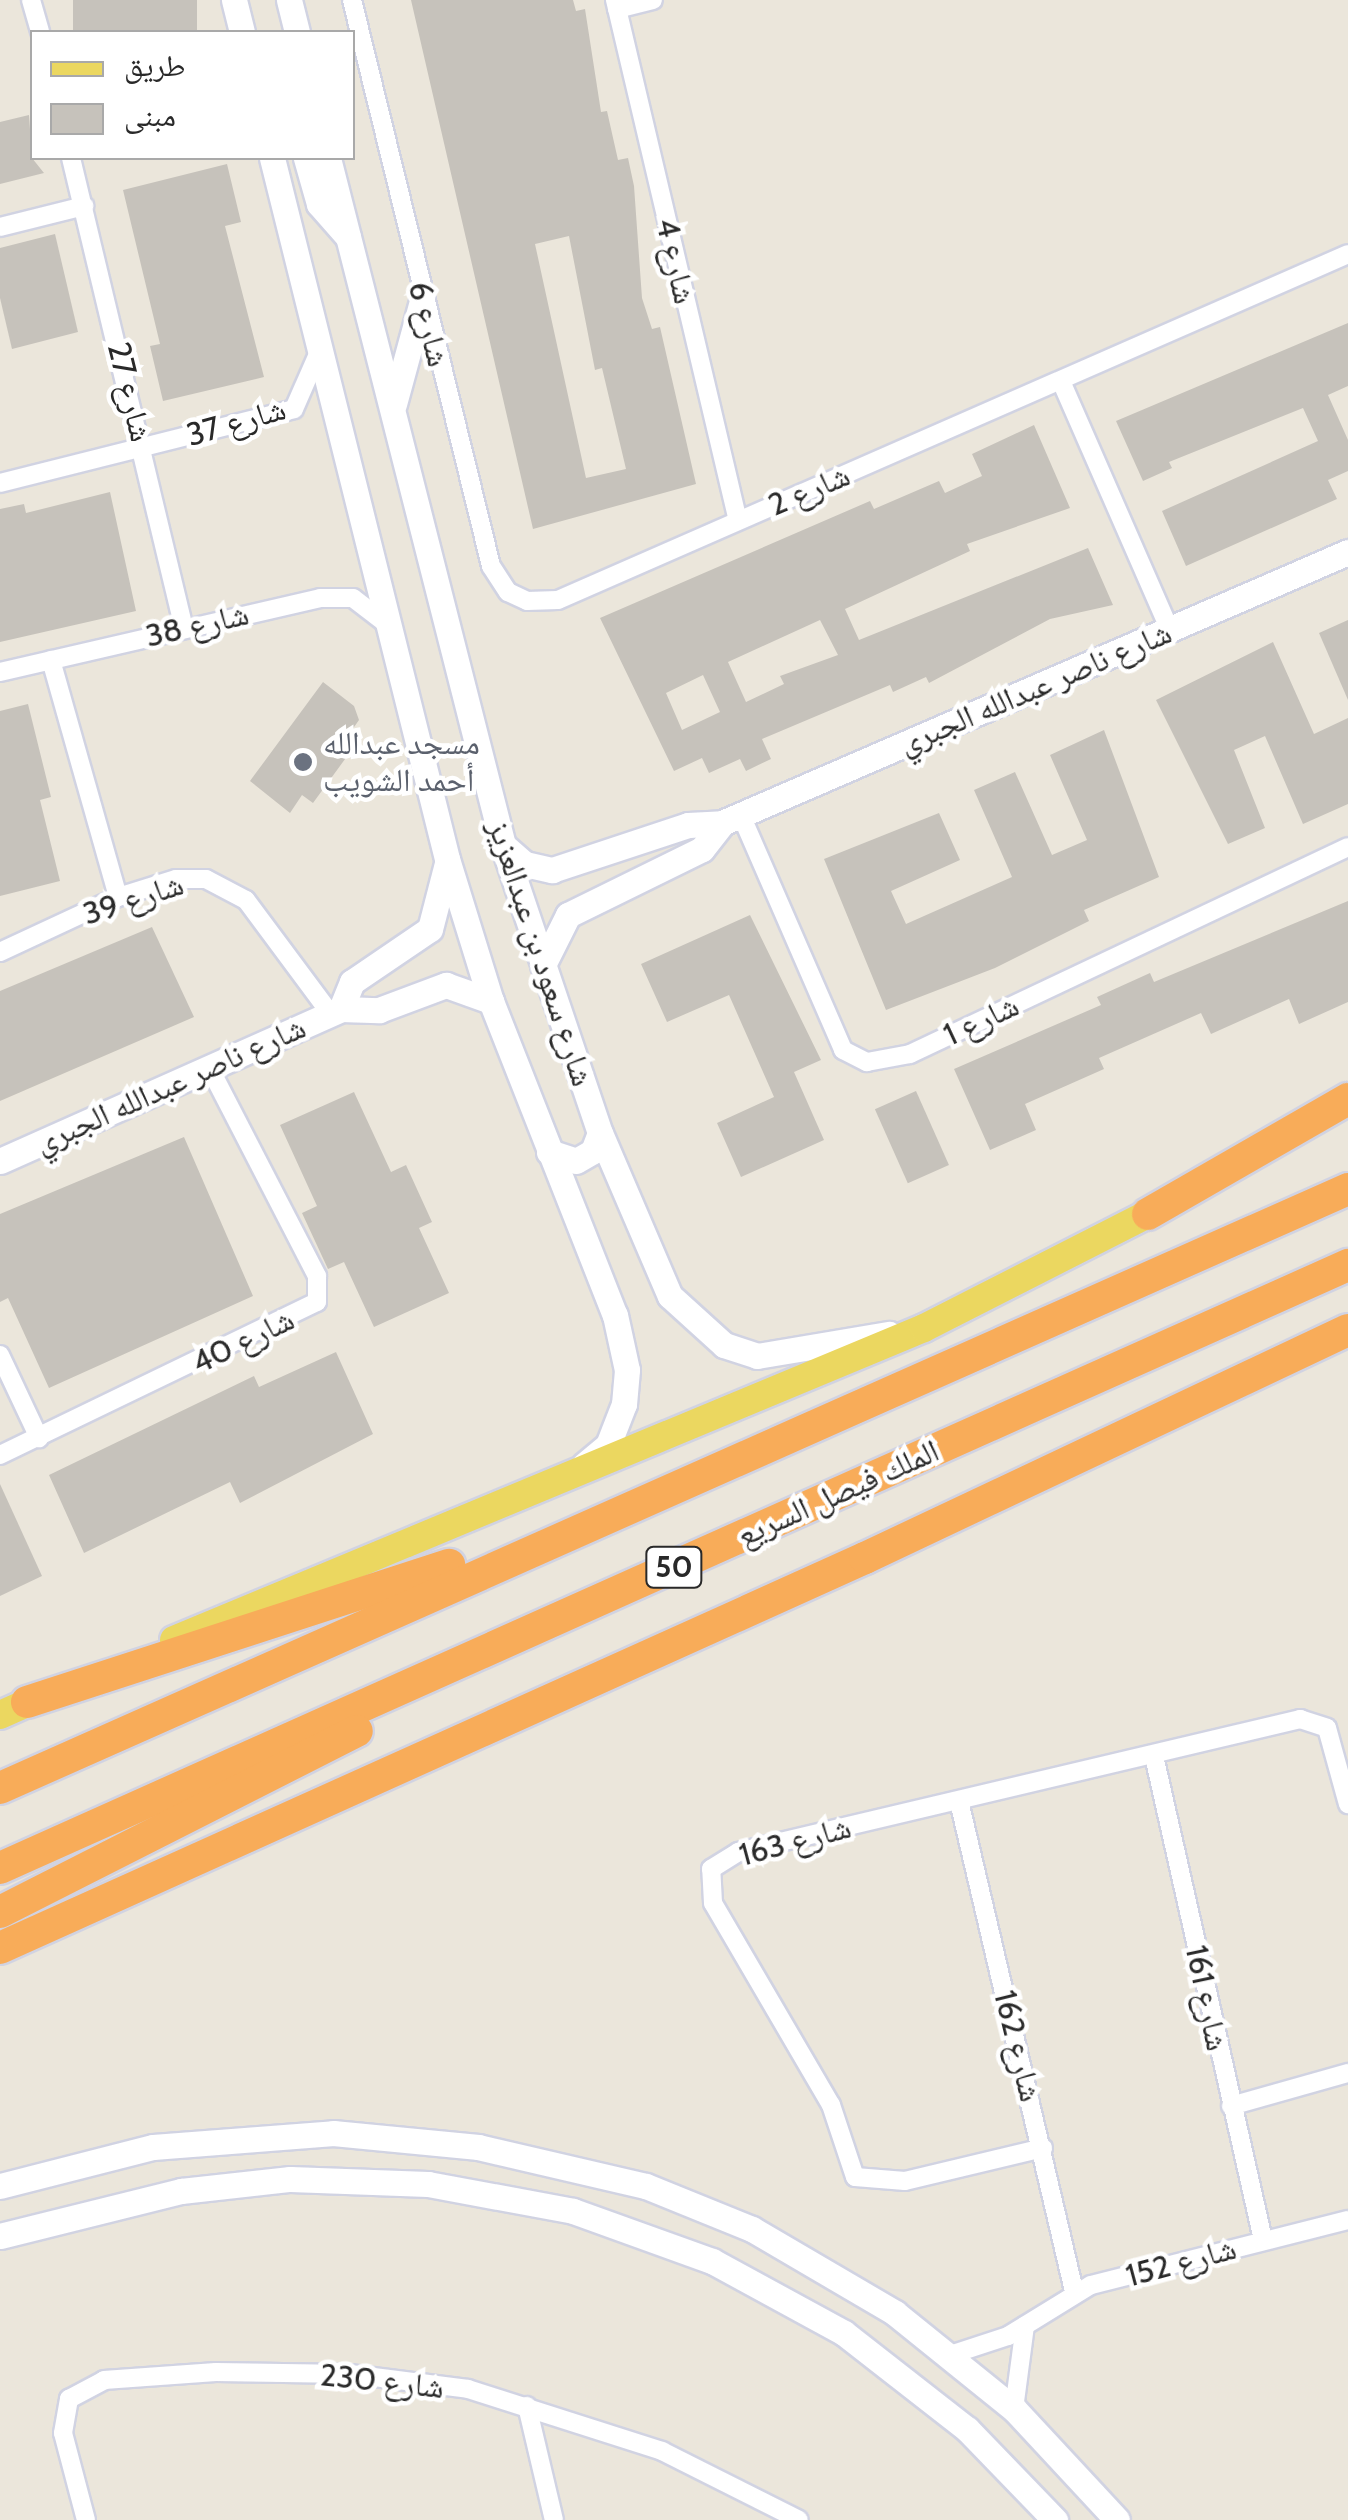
<!DOCTYPE html>
<meta charset="utf-8">
<style>
body{margin:0}
#map{position:relative;width:1348px;height:2520px;overflow:hidden;background:#ebe6db;font-family:Cabin,"Noto Naskh Arabic",sans-serif}
div>[style]{position:absolute}
.building>*{inset:0;background:#c6c2bb;transform-origin:0 0}
.roads{filter:drop-shadow(2px 0 #d1d3e2) drop-shadow(-2px 0 #d1d3e2) drop-shadow(0 2px #d1d3e2) drop-shadow(0 -2px #d1d3e2)}
.street>*{height:18px;margin:-9px;padding:0 9px;transform-origin:9px;border-radius:9px;background:#fff}
.secondary>*{height:25px;margin:-12.5px;padding:0 12.5px;transform-origin:12.5px;border-radius:12.5px;background:#fff}
.primary>*{height:28px;margin:-14px;padding:0 14px;transform-origin:14px;border-radius:14px;background:#ebd760}
.highway>*{height:32px;margin:-16px;padding:0 16px;transform-origin:16px;border-radius:16px;background:#f8ac59}
.dots>*{width:28px;height:28px;translate:-50% -50%;box-sizing:border-box;border:5px solid #fff;border-radius:50%}
span{translate:-50% -50%;white-space:nowrap;text-align:center;line-height:1.15;-webkit-text-stroke:9px #fff;paint-order:stroke}
.shield-label span{padding:2px 8px;background:#fff;border:2px solid;border-radius:8px;-webkit-text-stroke-width:0}
.shield-label{font-size:30px;color:#292929;font-weight:700}
.street-label{font-size:32px;color:#292929}
.worship-label{font-size:32px;color:#5b616d}
.left{translate:0 -50%;text-align:left}
.legend{position:absolute;left:30px;top:30px;width:325px;height:130px;box-sizing:border-box;background:#fff;border:2px solid #a9a9a9;margin:0;padding:12px 18px;list-style:none;font-size:30px;color:#292929}
.legend li{display:flex;align-items:center;gap:20px;height:50px}
.legend b{width:50px;border:2px solid #a9a9a9}
</style>
<div id="map">
<div class="building">
<div style="left:73px;top:0;width:124px;height:33px"></div>
<div style="clip-path:polygon(evenodd,411px 0,573px 0,576px 11px,585px 9px,601px 112px,607px 111px,618px 160px,628px 158px,634px 186px,642px 298px,652px 329px,660px 327px,696px 484px,533px 529px,411px 0,569px 236px,595px 370px,602px 368px,626px 469px,586px 478px,535px 244px,569px 236px)"></div>
<div style="clip-path:polygon(29px 115px,32px 158px,44px 173px,0 184px,0 122px)"></div>
<div style="clip-path:polygon(227px 164px,241px 222px,225px 226px,264px 377px,163px 401px,150px 346px,160px 344px,123px 190px)"></div>
<div style="clip-path:polygon(55px 234px,78px 332px,12px 349px,0 298px,0 248px)"></div>
<div style="clip-path:polygon(1348px 323px,1348px 386px,1328px 395px,1348px 440px,1348px 471px,1328px 480px,1337px 499px,1186px 566px,1162px 511px,1318px 441px,1303px 408px,1169px 462px,1172px 468px,1143px 481px,1116px 421px)"></div>
<div style="clip-path:polygon(evenodd,1034px 425px,1070px 508px,967px 544px,970px 551px,845px 609px,859px 640px,1088px 548px,1113px 605px,1050px 619px,929px 683px,926px 677px,893px 692px,890px 685px,762px 739px,771px 759px,746px 771px,740px 759px,709px 773px,702px 758px,674px 771px,600px 618px,870px 501px,874px 509px,939px 481px,945px 493px,982px 476px,972px 454px,1034px 425px,820px 620px,838px 655px,780px 676px,784px 684px,746px 702px,728px 662px,820px 620px,1034px 425px,703px 675px,720px 712px,682px 730px,666px 693px,703px 675px)"></div>
<div style="clip-path:polygon(110px 492px,136px 611px,0 642px,0 509px,24px 504px,26px 513px)"></div>
<div style="clip-path:polygon(1348px 620px,1348px 700px,1319px 633px)"></div>
<div style="clip-path:polygon(1273px 642px,1314px 734px,1348px 718px,1348px 804px,1303px 824px,1265px 736px,1234px 750px,1265px 828px,1228px 844px,1156px 700px)"></div>
<div style="clip-path:polygon(323px 682px,354px 706px,359px 720px,347px 737px,356px 744px,313px 803px,302px 795px,290px 813px,250px 781px)"></div>
<div style="clip-path:polygon(28px 704px,51px 797px,40px 800px,60px 881px,0 896px,0 711px)"></div>
<div style="clip-path:polygon(1104px 730px,1159px 877px,1084px 910px,1089px 921px,995px 968px,886px 1010px,824px 859px,939px 813px,960px 860px,891px 891px,906px 924px,1012px 877px,974px 790px,1015px 772px,1052px 855px,1087px 840px,1050px 755px)"></div>
<div style="clip-path:polygon(1348px 901px,1348px 1002px,1299px 1024px,1289px 999px,1211px 1034px,1201px 1013px,1099px 1058px,1104px 1069px,1025px 1104px,1036px 1130px,990px 1150px,954px 1069px,1101px 1005px,1097px 997px,1150px 973px,1154px 982px)"></div>
<div style="clip-path:polygon(750px 915px,821px 1060px,794px 1072px,824px 1140px,741px 1177px,717px 1123px,774px 1097px,729px 995px,667px 1022px,641px 964px)"></div>
<div style="clip-path:polygon(152px 927px,194px 1017px,0 1101px,0 991px)"></div>
<div style="left:916px;top:1091px;width:81px;height:45px;rotate:66deg"></div>
<div style="clip-path:polygon(354px 1092px,391px 1172px,406px 1165px,432px 1222px,419px 1228px,449px 1293px,374px 1327px,344px 1262px,328px 1269px,302px 1213px,317px 1206px,280px 1125px)"></div>
<div style="clip-path:polygon(184px 1137px,253px 1296px,49px 1388px,8px 1298px,0 1302px,0 1214px)"></div>
<div style="clip-path:polygon(336px 1352px,373px 1434px,240px 1503px,230px 1482px,84px 1553px,49px 1475px,254px 1376px,259px 1387px)"></div>
<div style="clip-path:polygon(0 1484px,42px 1576px,0 1596px)"></div>
</div>
<div class="roads">
<div class="street">
<div style="left:31px;top:0;width:33px;rotate:74deg"></div>
<div style="left:352px;top:0;width:583px;rotate:76.2deg"></div>
<div style="left:491px;top:566px;width:31px;rotate:57deg"></div>
<div style="left:508px;top:592px;width:21px;rotate:25deg"></div>
<div style="left:527px;top:601px;width:31px;rotate:-2deg"></div>
<div style="left:558px;top:600px;width:862px;rotate:-23.65deg"></div>
<div style="left:615px;top:0;width:535px;rotate:76.72deg"></div>
<div style="left:617px;top:9px;width:37px;rotate:-14deg"></div>
<div style="left:71px;top:158px;width:482px;rotate:76.5deg"></div>
<div style="left:0;top:227px;width:87px;rotate:-14deg"></div>
<div style="left:1061px;top:381px;width:273px;rotate:66.4deg"></div>
<div style="left:0;top:483px;width:303px;rotate:-14.1deg"></div>
<div style="left:294px;top:409px;width:62px;rotate:-66.3deg"></div>
<div style="left:51px;top:660px;width:246px;rotate:74.2deg"></div>
<div style="left:0;top:672px;width:328px;rotate:-13deg"></div>
<div style="left:320px;top:598px;width:33px"></div>
<div style="left:353px;top:598px;width:44px;rotate:37.6deg"></div>
<div style="left:741px;top:815px;width:256px;rotate:66.5deg"></div>
<div style="left:843px;top:1050px;width:27px;rotate:27deg"></div>
<div style="left:867px;top:1062px;width:44px;rotate:-10.5deg"></div>
<div style="left:910px;top:1054px;width:484px;rotate:-25.3deg"></div>
<div style="left:0;top:952px;width:130px;rotate:-25deg"></div>
<div style="left:118px;top:897px;width:61px;rotate:-17.2deg"></div>
<div style="left:176px;top:879px;width:30px"></div>
<div style="left:206px;top:879px;width:45px;rotate:27.7deg"></div>
<div style="left:246px;top:900px;width:141px;rotate:53.4deg"></div>
<div style="left:0;top:1355px;width:92px;rotate:64.8deg"></div>
<div style="left:0;top:1455px;width:352px;rotate:-25.8deg"></div>
<div style="left:317px;top:1302px;width:26px;rotate:-90deg"></div>
<div style="left:317px;top:1276px;width:235px;rotate:-117.3deg"></div>
<div style="left:1154px;top:1756px;width:496px;rotate:77.3deg"></div>
<div style="left:959px;top:1801px;width:503px;rotate:76.79deg"></div>
<div style="left:1231px;top:2106px;width:122px;rotate:-15.8deg"></div>
<div style="left:1043px;top:2148px;width:142px;rotate:166.6deg"></div>
<div style="left:905px;top:2181px;width:50px;rotate:-175.4deg"></div>
<div style="left:855px;top:2177px;width:76px;rotate:-108.4deg"></div>
<div style="left:831px;top:2105px;width:234px;rotate:-120.3deg"></div>
<div style="left:713px;top:1903px;width:34px;rotate:-93deg"></div>
<div style="left:711px;top:1869px;width:32px;rotate:-32deg"></div>
<div style="left:738px;top:1852px;width:578px;rotate:-13.31deg"></div>
<div style="left:1300px;top:1719px;width:28px;rotate:18deg"></div>
<div style="left:1327px;top:1728px;width:79px;rotate:74.6deg"></div>
<div style="left:950px;top:2355px;width:61px;rotate:-18.1deg"></div>
<div style="left:1008px;top:2336px;width:97px;rotate:-31.6deg"></div>
<div style="left:1091px;top:2285px;width:265px;rotate:-14.2deg"></div>
<div style="left:527px;top:2406px;width:117px;rotate:76.7deg"></div>
<div style="left:1014px;top:2409px;width:84px;rotate:-82.5deg"></div>
<div style="left:86px;top:2520px;width:90px;rotate:-104.8deg"></div>
<div style="left:63px;top:2433px;width:35px;rotate:-80deg"></div>
<div style="left:69px;top:2399px;width:40px;rotate:-28deg"></div>
<div style="left:104px;top:2380px;width:112px;rotate:-4.1deg"></div>
<div style="left:216px;top:2372px;width:134px;rotate:0.9deg"></div>
<div style="left:350px;top:2374px;width:119px;rotate:7.2deg"></div>
<div style="left:468px;top:2389px;width:204px;rotate:17.7deg"></div>
<div style="left:662px;top:2451px;width:153px;rotate:26.7deg"></div>
</div>
<div class="secondary">
<div style="left:234px;top:0;width:33px;rotate:76deg"></div>
<div style="left:289px;top:0;width:33px;rotate:76deg"></div>
<div style="left:272px;top:158px;width:723px;rotate:75.98deg"></div>
<div style="left:447px;top:859px;width:149px;rotate:72.8deg"></div>
<div style="left:491px;top:1001px;width:338px;rotate:68.5deg"></div>
<div style="left:615px;top:1315px;width:56px;rotate:77.7deg"></div>
<div style="left:627px;top:1370px;width:34px;rotate:95deg"></div>
<div style="left:624px;top:1404px;width:44px;rotate:111.3deg"></div>
<div style="left:608px;top:1445px;width:31px;rotate:140deg"></div>
<div style="left:306px;top:158px;width:48px;rotate:74.2deg"></div>
<div style="left:319px;top:204px;width:44px;rotate:48.7deg"></div>
<div style="left:328px;top:158px;width:709px;rotate:75.71deg"></div>
<div style="left:503px;top:845px;width:304px;rotate:71.4deg"></div>
<div style="left:600px;top:1133px;width:177px;rotate:66.8deg"></div>
<div style="left:670px;top:1296px;width:73px;rotate:42.2deg"></div>
<div style="left:724px;top:1345px;width:35px;rotate:18deg"></div>
<div style="left:757px;top:1356px;width:134px;rotate:-9.5deg"></div>
<div style="left:394px;top:404px;width:107px;rotate:-74.8deg"></div>
<div style="left:504px;top:846px;width:28px;rotate:41deg"></div>
<div style="left:525px;top:864px;width:28px;rotate:13deg"></div>
<div style="left:552px;top:870px;width:143px;rotate:-18.3deg"></div>
<div style="left:688px;top:825px;width:34px;rotate:-3deg"></div>
<div style="left:722px;top:823px;width:682px;rotate:-23.41deg"></div>
<div style="left:543px;top:965px;width:56px;rotate:-63.4deg"></div>
<div style="left:568px;top:915px;width:149px;rotate:-26.2deg"></div>
<div style="left:702px;top:849px;width:33px;rotate:-52deg"></div>
<div style="left:341px;top:1009px;width:29px;rotate:-68deg"></div>
<div style="left:352px;top:982px;width:94px;rotate:-34.2deg"></div>
<div style="left:430px;top:929px;width:64px;rotate:-75.5deg"></div>
<div style="left:549px;top:1152px;width:28px;rotate:18deg"></div>
<div style="left:576px;top:1161px;width:20px;rotate:-30deg"></div>
<div style="left:593px;top:1151px;width:19px;rotate:-69deg"></div>
<div style="left:0;top:1161px;width:373px;rotate:-24deg"></div>
<div style="left:341px;top:1009px;width:38px;rotate:2deg"></div>
<div style="left:379px;top:1010px;width:72px;rotate:-20.5deg"></div>
<div style="left:446px;top:985px;width:48px;rotate:19.6deg"></div>
<div style="left:0;top:2186px;width:158px;rotate:-14.3deg"></div>
<div style="left:153px;top:2147px;width:181px;rotate:-4.4deg"></div>
<div style="left:333px;top:2133px;width:146px;rotate:5.5deg"></div>
<div style="left:478px;top:2147px;width:172px;rotate:13.1deg"></div>
<div style="left:646px;top:2186px;width:114px;rotate:22.1deg"></div>
<div style="left:752px;top:2229px;width:166px;rotate:30.4deg"></div>
<div style="left:895px;top:2313px;width:153px;rotate:38.9deg"></div>
<div style="left:1014px;top:2409px;width:151px;rotate:47.1deg"></div>
<div style="left:0;top:2236px;width:187px;rotate:-14deg"></div>
<div style="left:181px;top:2191px;width:110px;rotate:-6.3deg"></div>
<div style="left:290px;top:2179px;width:138px;rotate:2.1deg"></div>
<div style="left:428px;top:2184px;width:147px;rotate:10.5deg"></div>
<div style="left:573px;top:2211px;width:148px;rotate:19.8deg"></div>
<div style="left:712px;top:2261px;width:150px;rotate:28.6deg"></div>
<div style="left:844px;top:2333px;width:156px;rotate:38deg"></div>
<div style="left:967px;top:2429px;width:127px;rotate:46deg"></div>
</div>
<div class="primary">
<div style="left:174px;top:1640px;width:812px;rotate:-22.59deg"></div>
<div style="left:924px;top:1328px;width:251px;rotate:-27deg"></div>
<div style="left:0;top:1715px;width:51px;rotate:-24.1deg"></div>
</div>
<div class="highway">
<div style="left:1148px;top:1214px;width:231px;rotate:-29.9deg"></div>
<div style="left:27px;top:1702px;width:444px;rotate:-18deg"></div>
<div style="left:0;top:1788px;width:1475px;rotate:-23.96deg"></div>
<div style="left:0;top:1868px;width:1477px;rotate:-24.1deg"></div>
<div style="left:0;top:1912px;width:400px;rotate:-26.9deg"></div>
<div style="left:0;top:1948px;width:949px;rotate:-24.27deg"></div>
<div style="left:865px;top:1558px;width:534px;rotate:-25.27deg"></div>
</div>
</div>
<div class="dots">
<div style="left:303px;top:762px;background:#6b7280"></div>
</div>
<div class="shield-label">
<span style="left:674px;top:1567px">50</span>
</div>
<div class="street-label">
<span style="left:676px;top:261px;rotate:77deg">شارع 4</span>
<span style="left:429px;top:324px;rotate:76deg">شارع 6</span>
<span style="left:130px;top:392px;rotate:76deg">شارع 27</span>
<span style="left:236px;top:422px;rotate:-16deg">شارع 37</span>
<span style="left:809px;top:490px;rotate:-23deg">شارع 2</span>
<span style="left:197px;top:625px;rotate:-13deg">شارع 38</span>
<span style="left:1035px;top:688px;rotate:-23deg">شارع ناصر عبدالله الجبري</span>
<span style="left:133px;top:899px;rotate:-18deg">شارع 39</span>
<span style="left:541px;top:953px;rotate:72deg">شارع سعود بن عبدالعزيز</span>
<span style="left:981px;top:1020px;rotate:-25deg">شارع 1</span>
<span style="left:170px;top:1085px;rotate:-24deg">شارع ناصر عبدالله الجبري</span>
<span style="left:243px;top:1341px;rotate:-26deg">شارع 40</span>
<span style="left:838px;top:1493px;rotate:-24deg">الملك فيصل السريع</span>
<span style="left:795px;top:1841px;rotate:-15deg">شارع 163</span>
<span style="left:1207px;top:1998px;rotate:78deg">شارع 161</span>
<span style="left:1018px;top:2046px;rotate:76deg">شارع 162</span>
<span style="left:1181px;top:2262px;rotate:-15deg">شارع 152</span>
<span style="left:382px;top:2381px;rotate:6deg">شارع 230</span>
</div>
<div class="worship-label">
<span class="left" style="left:323px;top:762px">مسجد عبدالله<br>أحمد الشويب</span>
</div>
<ul class="legend">
<li><b style="height:12px;background:#ebd760"></b>طريق</li>
<li><b style="height:28px;background:#c6c2bb"></b>مبنى</li>
</ul>
</div>
